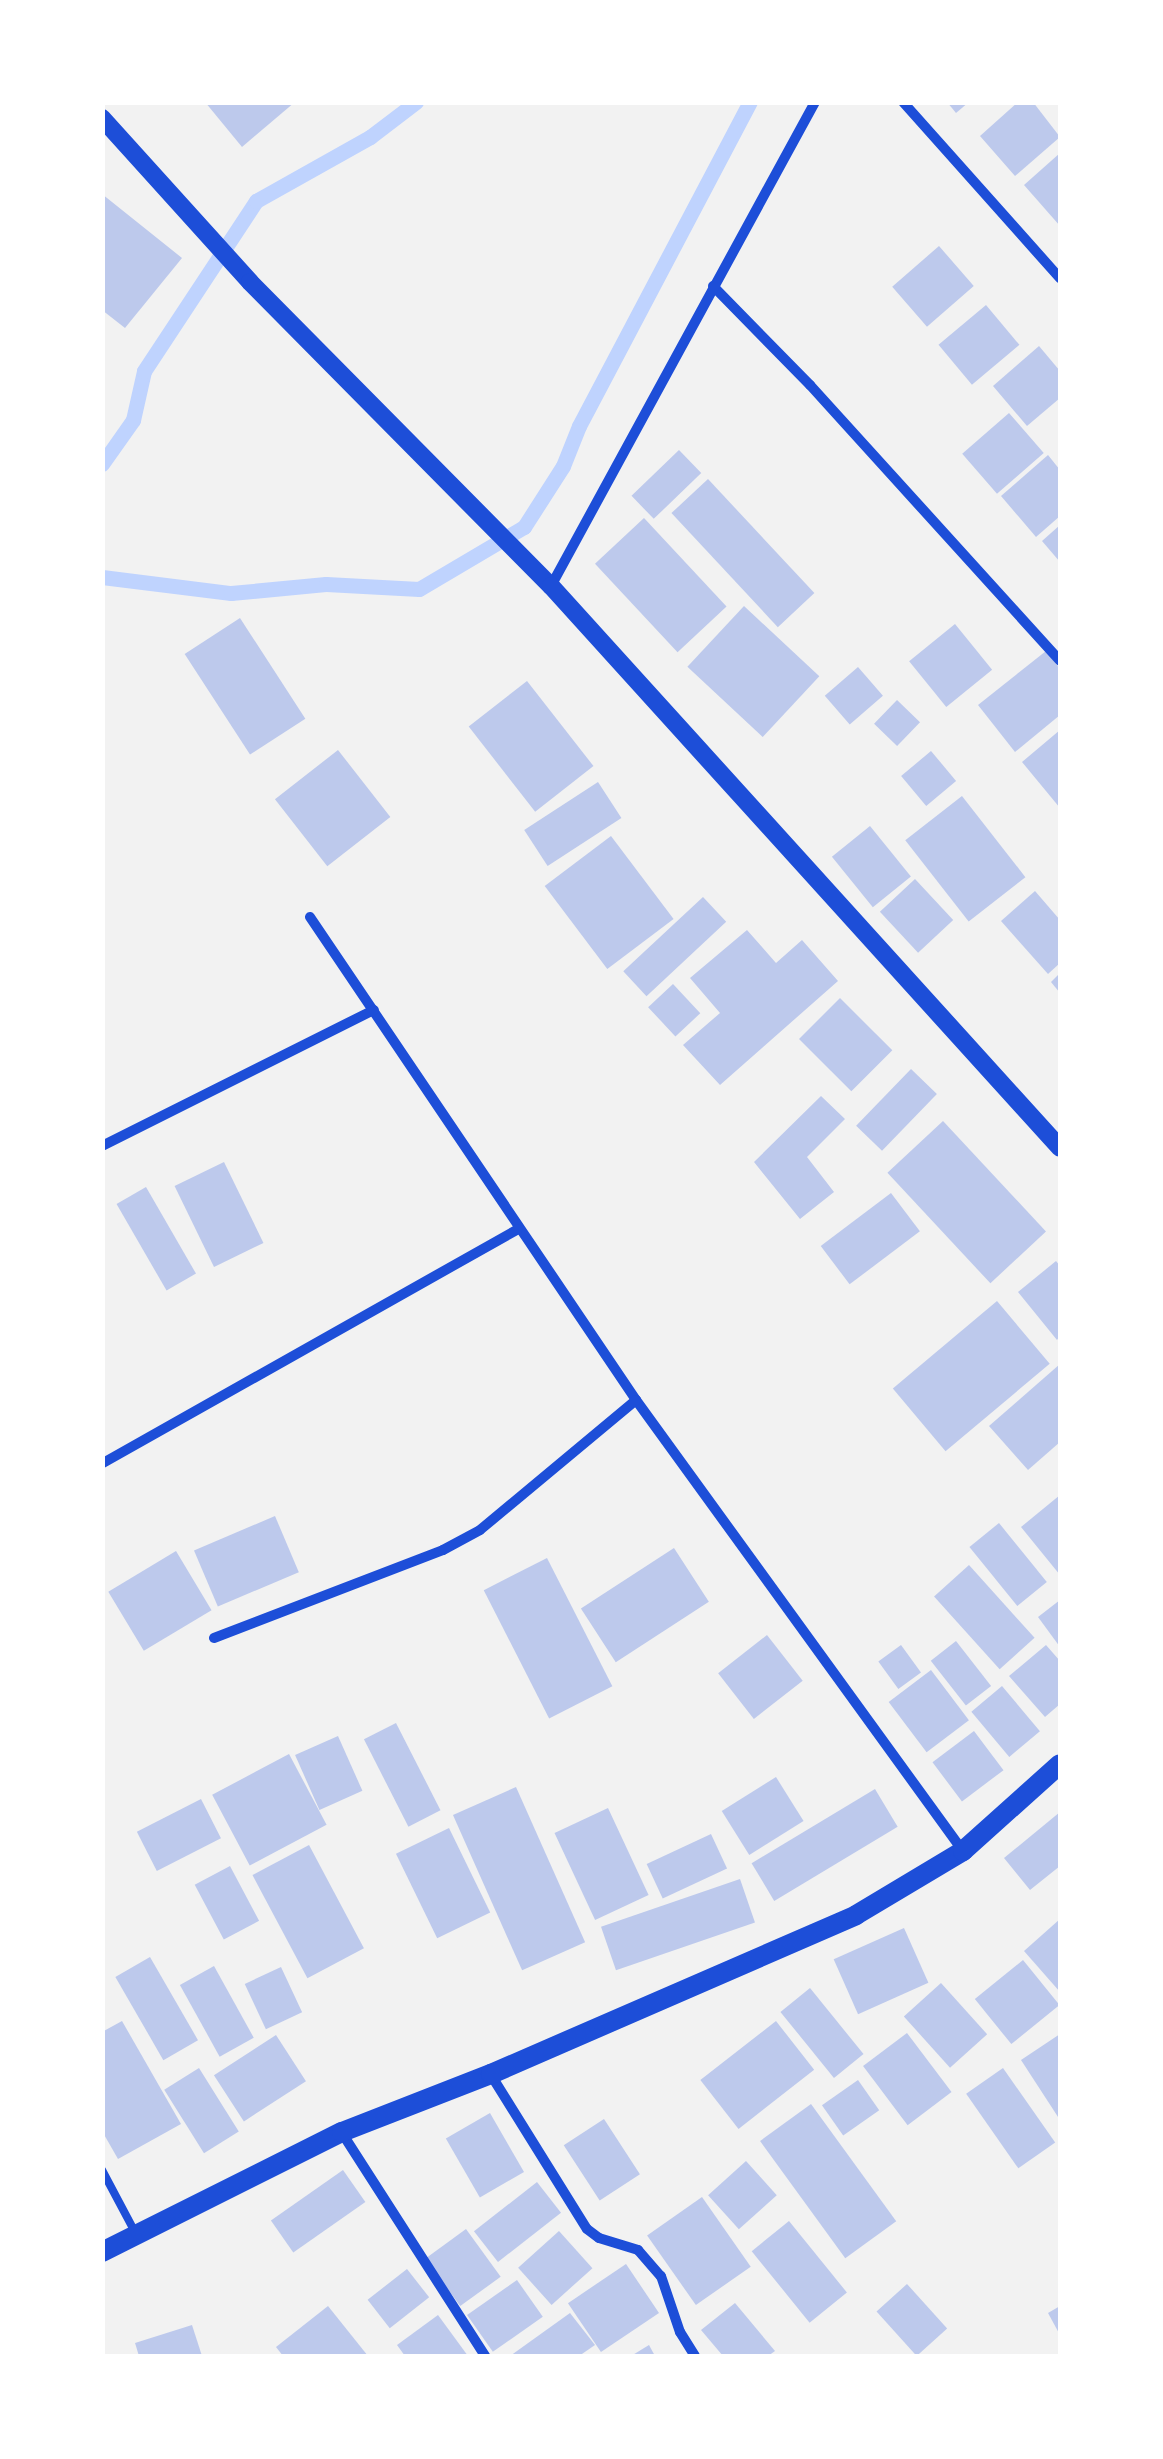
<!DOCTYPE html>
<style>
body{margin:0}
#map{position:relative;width:1163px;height:2459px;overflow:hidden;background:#f2f2f2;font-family:Manrope,sans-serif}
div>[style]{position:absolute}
.stream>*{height:15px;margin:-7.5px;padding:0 7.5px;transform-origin:7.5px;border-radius:7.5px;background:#bfd3fe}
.building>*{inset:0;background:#bdc9ec;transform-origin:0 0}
.service>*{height:8px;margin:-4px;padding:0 4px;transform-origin:4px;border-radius:4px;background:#1d4ed8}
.minor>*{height:10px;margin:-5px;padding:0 5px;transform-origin:5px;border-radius:5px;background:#1d4ed8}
.tertiary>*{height:18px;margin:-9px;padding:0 9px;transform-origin:9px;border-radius:9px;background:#1d4ed8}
.secondary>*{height:20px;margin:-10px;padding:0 10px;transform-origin:10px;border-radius:10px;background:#1d4ed8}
span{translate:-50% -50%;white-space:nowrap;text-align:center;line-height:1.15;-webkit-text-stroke:8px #fff;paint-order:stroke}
.frame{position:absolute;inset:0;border:105px solid #fff;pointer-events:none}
</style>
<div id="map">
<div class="stream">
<div style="left:102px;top:464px;width:54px;rotate:-54.8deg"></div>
<div style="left:133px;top:420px;width:50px;rotate:-77.3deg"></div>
<div style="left:144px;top:371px;width:204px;rotate:-56.6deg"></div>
<div style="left:256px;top:201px;width:131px;rotate:-29.3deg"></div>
<div style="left:370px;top:137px;width:58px;rotate:-37.3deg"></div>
<div style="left:102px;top:577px;width:130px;rotate:7.1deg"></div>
<div style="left:231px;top:593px;width:95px;rotate:-5.4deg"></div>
<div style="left:326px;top:584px;width:93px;rotate:3.1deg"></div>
<div style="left:419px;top:589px;width:122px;rotate:-30.6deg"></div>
<div style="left:524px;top:527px;width:72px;rotate:-57.4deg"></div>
<div style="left:563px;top:466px;width:43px;rotate:-68.2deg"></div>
<div style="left:579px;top:426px;width:366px;rotate:-62.2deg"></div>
</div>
<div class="building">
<div style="clip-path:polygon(205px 102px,295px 102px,242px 147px)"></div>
<div style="clip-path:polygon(947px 102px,969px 102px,956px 113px)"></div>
<div style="clip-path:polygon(1018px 102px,1033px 102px,1060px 137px,1015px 176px,980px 136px)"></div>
<div style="clip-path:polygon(1060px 153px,1060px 226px,1024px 185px)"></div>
<div style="clip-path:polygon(102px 194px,182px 258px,125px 328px,102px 310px)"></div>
<div style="left:939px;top:246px;width:53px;height:62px;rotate:49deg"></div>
<div style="left:986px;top:305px;width:52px;height:62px;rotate:50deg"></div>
<div style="clip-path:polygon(1039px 346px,1060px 371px,1060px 398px,1027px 426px,993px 386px)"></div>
<div style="left:1009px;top:413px;width:53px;height:62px;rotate:49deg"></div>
<div style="left:679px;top:450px;width:32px;height:66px;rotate:46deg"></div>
<div style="clip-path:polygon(1048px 455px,1060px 470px,1060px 516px,1036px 537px,1001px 496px)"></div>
<div style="left:708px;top:479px;width:156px;height:50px;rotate:47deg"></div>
<div style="left:644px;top:518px;width:121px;height:67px;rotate:47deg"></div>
<div style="clip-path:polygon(1060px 525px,1060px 562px,1042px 541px)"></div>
<div style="left:744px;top:606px;width:103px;height:83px;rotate:43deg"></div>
<div style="left:240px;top:618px;width:120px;height:66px;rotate:57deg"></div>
<div style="left:955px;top:624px;width:59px;height:59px;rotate:51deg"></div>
<div style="clip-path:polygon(1046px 651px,1060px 669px,1060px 715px,1015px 752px,978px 705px)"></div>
<div style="left:858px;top:667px;width:38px;height:44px;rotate:49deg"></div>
<div style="left:527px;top:681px;width:108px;height:74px;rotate:52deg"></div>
<div style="left:897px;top:700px;width:32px;height:33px;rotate:44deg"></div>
<div style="clip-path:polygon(1060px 730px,1060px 808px,1022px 762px)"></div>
<div style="left:338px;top:750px;width:85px;height:80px;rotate:52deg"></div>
<div style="left:931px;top:751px;width:39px;height:39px;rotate:50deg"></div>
<div style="left:598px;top:782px;width:43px;height:88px;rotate:57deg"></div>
<div style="left:962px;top:796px;width:103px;height:72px;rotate:52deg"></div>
<div style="left:870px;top:826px;width:65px;height:49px;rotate:51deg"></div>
<div style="left:611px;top:836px;width:104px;height:83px;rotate:53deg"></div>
<div style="left:915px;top:879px;width:56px;height:48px;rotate:47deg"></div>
<div style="clip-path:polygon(1035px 891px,1060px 920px,1060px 963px,1048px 974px,1001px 921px)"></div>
<div style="left:703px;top:897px;width:34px;height:109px;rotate:47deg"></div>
<div style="clip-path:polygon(747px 930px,776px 963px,802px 940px,838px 981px,720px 1085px,683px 1045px,720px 1013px,690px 978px)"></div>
<div style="clip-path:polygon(1060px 973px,1060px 993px,1051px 982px)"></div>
<div style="left:673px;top:984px;width:40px;height:34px;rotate:47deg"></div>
<div style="left:840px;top:998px;width:74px;height:58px;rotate:45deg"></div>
<div style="left:911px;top:1069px;width:36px;height:79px;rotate:44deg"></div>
<div style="clip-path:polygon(821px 1096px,845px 1119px,807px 1157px,834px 1192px,800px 1219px,754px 1162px)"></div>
<div style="left:943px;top:1121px;width:151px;height:76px;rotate:47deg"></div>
<div style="left:224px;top:1162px;width:90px;height:55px;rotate:64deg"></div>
<div style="left:146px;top:1187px;width:100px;height:34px;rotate:60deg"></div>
<div style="left:891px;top:1193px;width:48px;height:88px;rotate:53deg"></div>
<div style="clip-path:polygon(1056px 1261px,1060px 1266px,1060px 1336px,1057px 1340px,1018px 1292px)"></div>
<div style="left:997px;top:1301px;width:82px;height:136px;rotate:50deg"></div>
<div style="clip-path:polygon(1060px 1364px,1060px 1442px,1028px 1470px,989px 1426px)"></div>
<div style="clip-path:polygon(1060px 1495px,1060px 1575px,1021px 1527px)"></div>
<div style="left:275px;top:1516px;width:61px;height:88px;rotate:67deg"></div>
<div style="left:999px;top:1523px;width:76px;height:38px;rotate:51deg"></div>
<div style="left:674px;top:1548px;width:64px;height:111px;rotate:57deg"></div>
<div style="left:176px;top:1551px;width:69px;height:79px;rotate:59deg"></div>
<div style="left:547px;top:1558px;width:144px;height:71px;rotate:63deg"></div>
<div style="left:969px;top:1565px;width:98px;height:47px;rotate:48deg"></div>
<div style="clip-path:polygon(1060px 1600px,1060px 1647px,1038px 1617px)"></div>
<div style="left:767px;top:1635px;width:58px;height:62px;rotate:52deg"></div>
<div style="left:956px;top:1641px;width:57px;height:32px;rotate:52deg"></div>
<div style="left:901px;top:1645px;width:34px;height:28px;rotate:54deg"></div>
<div style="clip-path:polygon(1046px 1645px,1060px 1661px,1060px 1704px,1045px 1717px,1009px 1676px)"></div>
<div style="left:931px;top:1670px;width:63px;height:53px;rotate:53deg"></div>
<div style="left:1002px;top:1686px;width:59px;height:40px;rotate:50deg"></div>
<div style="left:396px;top:1723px;width:98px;height:36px;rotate:63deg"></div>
<div style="left:974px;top:1731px;width:49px;height:52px;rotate:53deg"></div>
<div style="left:338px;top:1736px;width:60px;height:47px;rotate:66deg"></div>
<div style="left:289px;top:1754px;width:80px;height:87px;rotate:62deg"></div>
<div style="left:776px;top:1777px;width:52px;height:64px;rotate:58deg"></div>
<div style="left:516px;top:1787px;width:170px;height:69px;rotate:66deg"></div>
<div style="left:875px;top:1789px;width:44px;height:144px;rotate:59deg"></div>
<div style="left:201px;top:1799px;width:44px;height:72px;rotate:63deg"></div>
<div style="left:608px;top:1808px;width:96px;height:59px;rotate:65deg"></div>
<div style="clip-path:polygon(1060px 1812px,1060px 1866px,1030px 1890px,1004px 1858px)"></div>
<div style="left:449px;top:1828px;width:94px;height:59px;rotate:64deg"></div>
<div style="left:711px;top:1834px;width:38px;height:71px;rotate:65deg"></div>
<div style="left:309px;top:1845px;width:117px;height:64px;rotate:62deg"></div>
<div style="left:230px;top:1866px;width:62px;height:40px;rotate:62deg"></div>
<div style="left:740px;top:1879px;width:46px;height:147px;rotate:71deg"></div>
<div style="clip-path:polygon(1060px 1919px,1060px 1992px,1024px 1951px)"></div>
<div style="left:904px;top:1928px;width:60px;height:77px;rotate:66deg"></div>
<div style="left:150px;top:1957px;width:96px;height:40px;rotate:60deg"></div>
<div style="left:1023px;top:1960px;width:58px;height:62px;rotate:51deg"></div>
<div style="left:214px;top:1966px;width:82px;height:39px;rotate:61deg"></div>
<div style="left:281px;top:1967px;width:50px;height:40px;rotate:65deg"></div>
<div style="left:941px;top:1983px;width:69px;height:50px;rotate:48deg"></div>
<div style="left:810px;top:1988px;width:85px;height:38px;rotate:51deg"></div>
<div style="clip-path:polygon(122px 2021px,181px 2124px,118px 2159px,102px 2131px,102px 2032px)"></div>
<div style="left:776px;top:2021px;width:62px;height:96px;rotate:52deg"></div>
<div style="left:907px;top:2033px;width:74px;height:55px;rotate:53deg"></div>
<div style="clip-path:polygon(1060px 2034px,1060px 2120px,1021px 2060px)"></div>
<div style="left:276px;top:2035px;width:55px;height:74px;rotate:57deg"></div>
<div style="left:199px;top:2068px;width:75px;height:41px;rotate:58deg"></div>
<div style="left:1003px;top:2068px;width:91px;height:45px;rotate:55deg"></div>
<div style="left:858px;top:2080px;width:37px;height:44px;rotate:55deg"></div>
<div style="left:811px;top:2104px;width:145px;height:63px;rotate:54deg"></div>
<div style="left:490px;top:2113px;width:68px;height:51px;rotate:60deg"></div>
<div style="left:604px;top:2119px;width:66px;height:48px;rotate:57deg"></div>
<div style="left:746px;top:2161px;width:46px;height:51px;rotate:48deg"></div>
<div style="left:343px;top:2170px;width:39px;height:88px;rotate:55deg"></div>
<div style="left:537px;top:2182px;width:39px;height:80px;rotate:52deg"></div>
<div style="left:702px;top:2197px;width:85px;height:67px;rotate:55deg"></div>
<div style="left:789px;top:2221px;width:92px;height:48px;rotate:51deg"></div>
<div style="left:466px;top:2229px;width:59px;height:50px;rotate:54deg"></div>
<div style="left:559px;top:2231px;width:50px;height:55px;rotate:48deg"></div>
<div style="left:626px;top:2264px;width:59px;height:70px;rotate:56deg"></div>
<div style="left:407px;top:2269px;width:36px;height:50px;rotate:52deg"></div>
<div style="left:517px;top:2280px;width:45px;height:61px;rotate:55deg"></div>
<div style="left:907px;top:2284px;width:60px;height:41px;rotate:48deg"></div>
<div style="clip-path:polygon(735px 2303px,775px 2351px,768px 2356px,723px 2356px,701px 2330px)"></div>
<div style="clip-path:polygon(328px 2306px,368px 2356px,283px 2356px,276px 2347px)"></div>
<div style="clip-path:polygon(1060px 2306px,1060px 2335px,1048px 2313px)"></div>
<div style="clip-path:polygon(570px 2313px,595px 2345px,579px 2356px,510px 2356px)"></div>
<div style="clip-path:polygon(438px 2315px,468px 2356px,405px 2356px,397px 2345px)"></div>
<div style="clip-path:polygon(192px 2325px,202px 2356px,139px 2356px,135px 2343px)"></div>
<div style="clip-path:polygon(649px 2345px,655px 2356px,631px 2356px)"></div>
</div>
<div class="service">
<div style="left:102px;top:2170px;width:70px;rotate:62deg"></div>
</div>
<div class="minor">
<div style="left:903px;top:102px;width:236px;rotate:48.3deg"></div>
<div style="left:713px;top:286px;width:139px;rotate:45.6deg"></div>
<div style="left:810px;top:385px;width:372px;rotate:47.8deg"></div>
<div style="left:551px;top:586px;width:551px;rotate:-61.39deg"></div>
<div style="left:310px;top:917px;width:583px;rotate:55.98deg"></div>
<div style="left:636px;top:1400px;width:557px;rotate:54.06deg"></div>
<div style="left:102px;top:1146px;width:304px;rotate:-26.6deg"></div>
<div style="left:103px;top:1463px;width:476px;rotate:-29.4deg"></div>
<div style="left:214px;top:1638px;width:245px;rotate:-21deg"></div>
<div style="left:443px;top:1550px;width:42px;rotate:-28.4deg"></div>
<div style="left:480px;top:1530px;width:203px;rotate:-39.8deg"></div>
<div style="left:491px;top:2075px;width:181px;rotate:58.1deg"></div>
<div style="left:587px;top:2229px;width:15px;rotate:37deg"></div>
<div style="left:599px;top:2238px;width:41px;rotate:17.1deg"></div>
<div style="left:638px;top:2250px;width:35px;rotate:49deg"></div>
<div style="left:661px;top:2276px;width:59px;rotate:71.3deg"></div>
<div style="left:680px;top:2332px;width:28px;rotate:58deg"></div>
<div style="left:342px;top:2133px;width:265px;rotate:57.3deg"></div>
</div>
<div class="tertiary">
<div style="left:102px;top:118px;width:221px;rotate:47.9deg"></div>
<div style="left:250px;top:282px;width:428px;rotate:45.3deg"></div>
<div style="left:551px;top:586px;width:758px;rotate:47.83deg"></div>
</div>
<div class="secondary">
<div style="left:102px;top:2252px;width:268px;rotate:-26.6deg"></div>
<div style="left:342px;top:2132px;width:160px;rotate:-21.3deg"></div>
<div style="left:491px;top:2074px;width:398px;rotate:-23.5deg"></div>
<div style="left:856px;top:1915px;width:125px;rotate:-30.9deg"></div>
<div style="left:963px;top:1851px;width:130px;rotate:-41.9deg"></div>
</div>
<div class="frame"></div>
</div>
